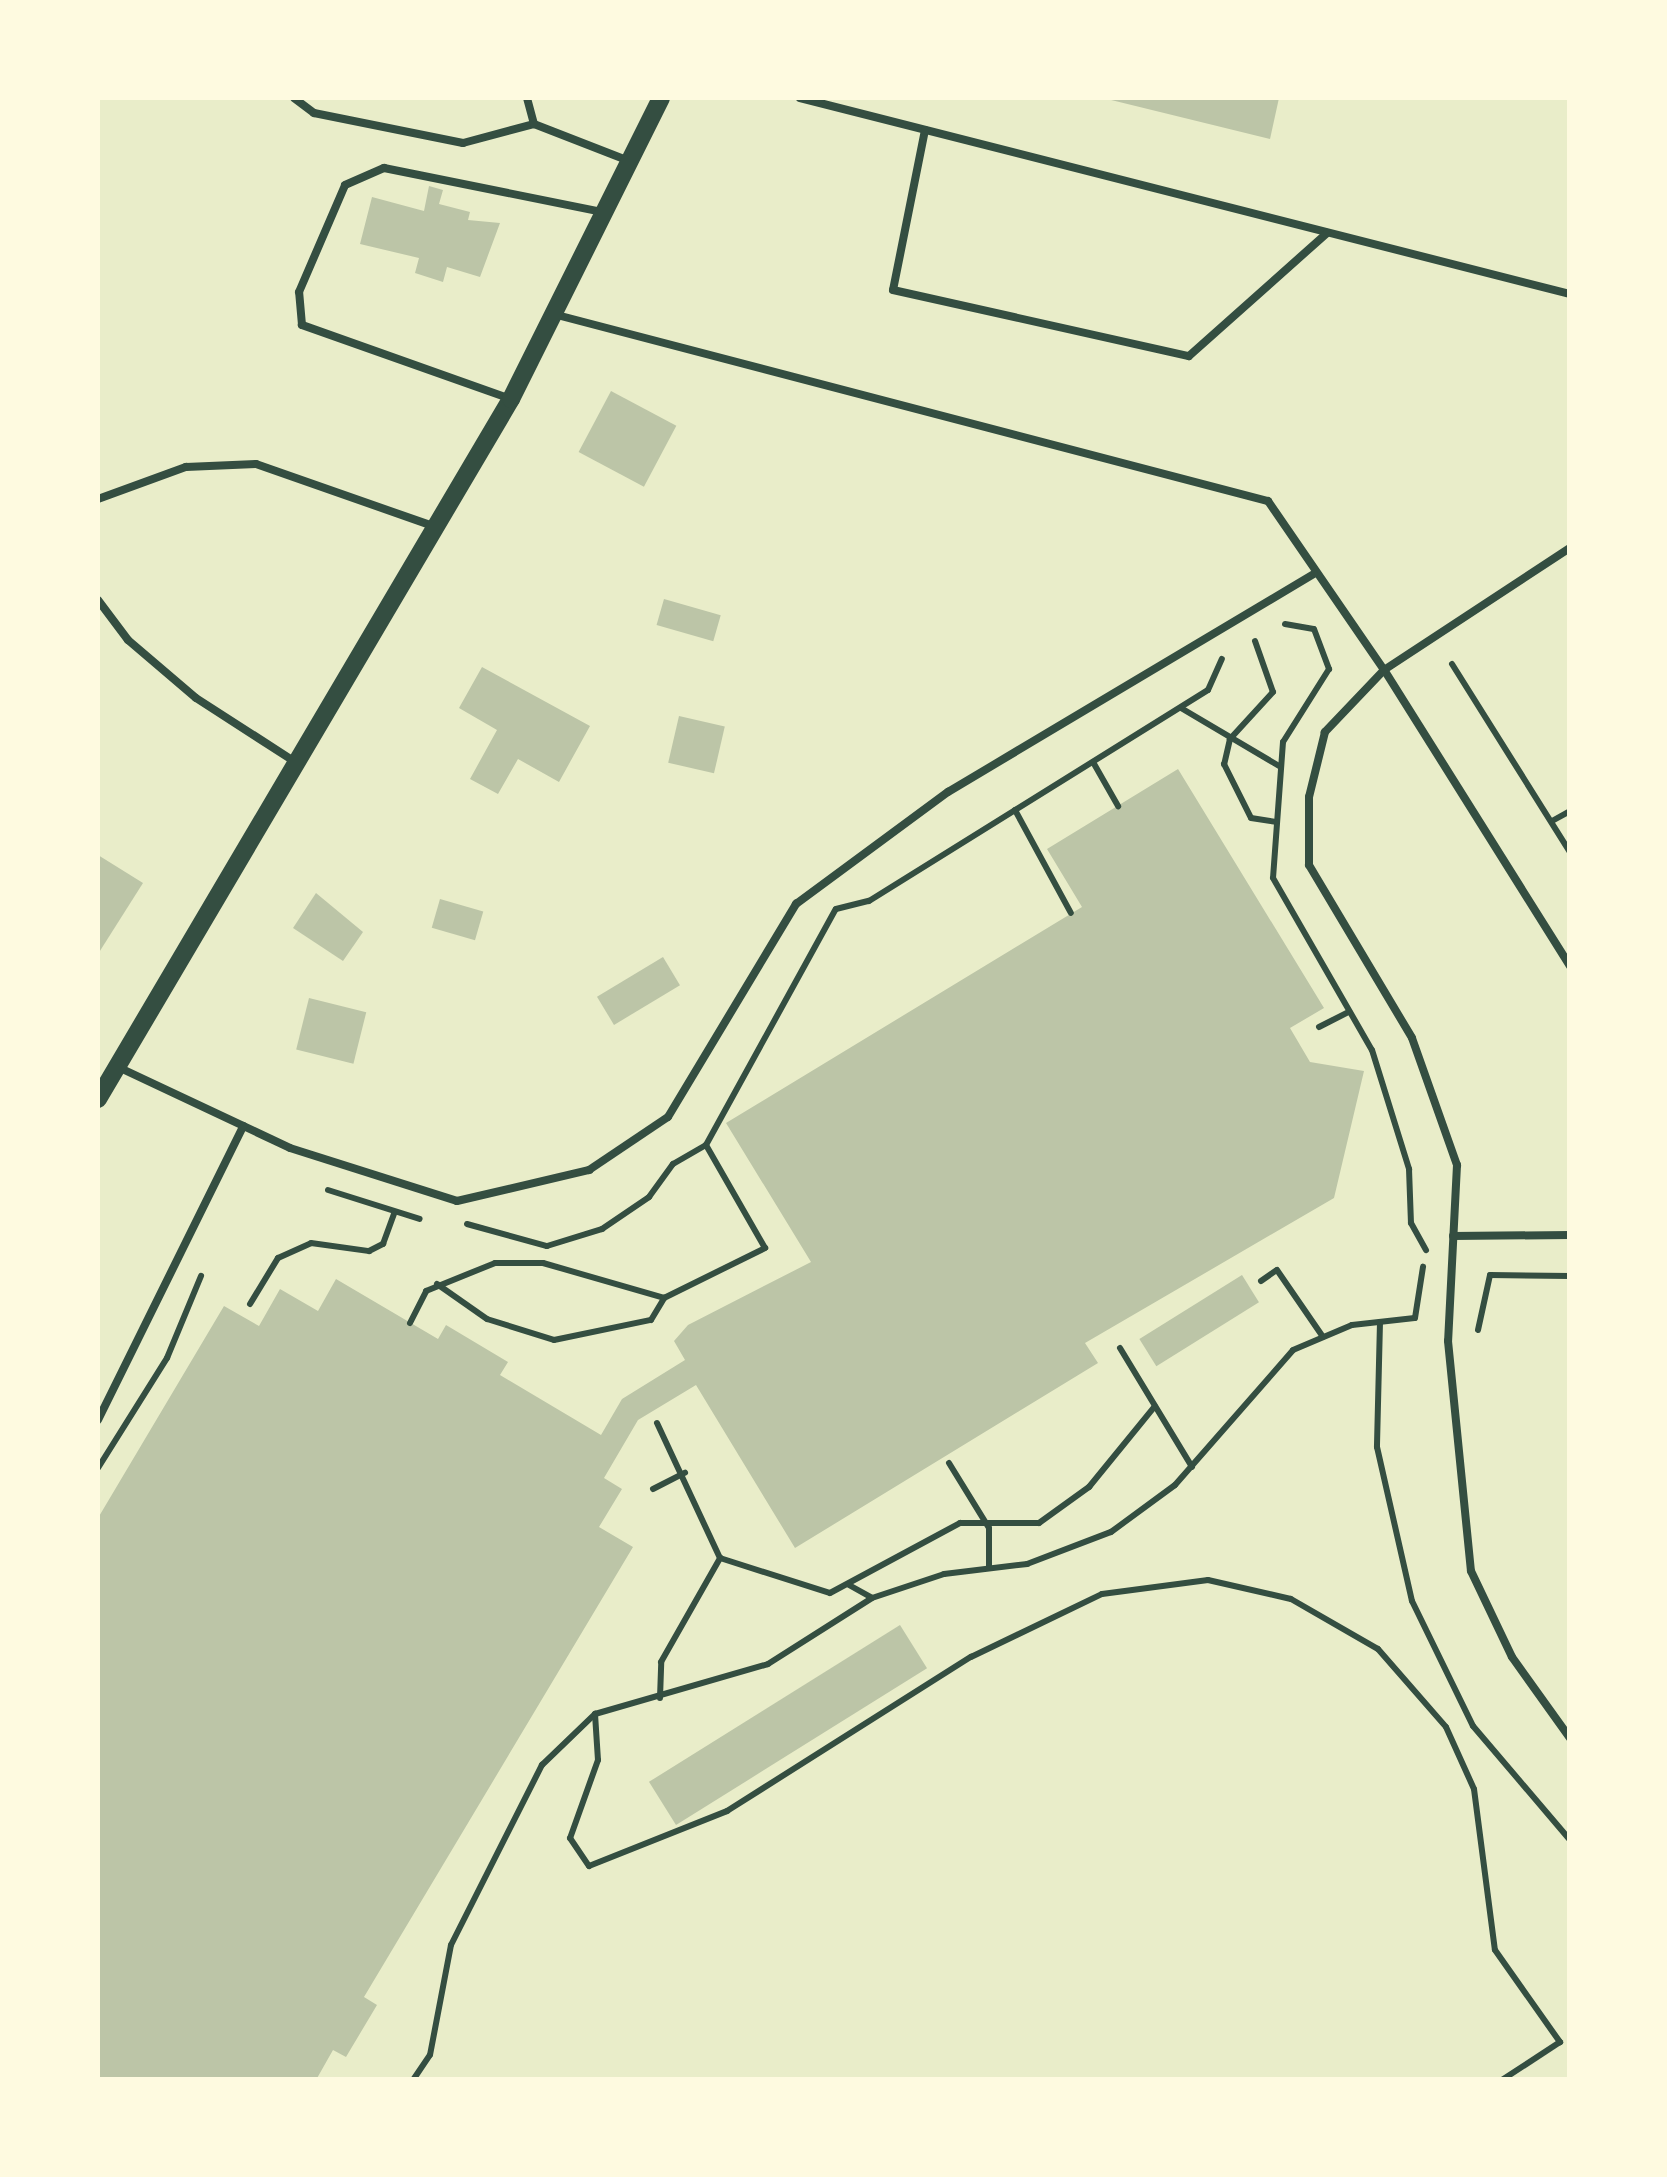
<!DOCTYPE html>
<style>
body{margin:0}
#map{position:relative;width:1667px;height:2177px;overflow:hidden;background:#e9edc9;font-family:"IBM Plex Sans",sans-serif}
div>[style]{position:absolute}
.building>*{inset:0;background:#bcc5a7;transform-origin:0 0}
.path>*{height:6px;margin:-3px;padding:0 3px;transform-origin:3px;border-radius:3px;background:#344e41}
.service>*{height:8px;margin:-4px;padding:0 4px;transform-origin:4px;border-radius:4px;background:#344e41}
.tertiary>*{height:18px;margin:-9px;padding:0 9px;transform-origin:9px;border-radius:9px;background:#344e41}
span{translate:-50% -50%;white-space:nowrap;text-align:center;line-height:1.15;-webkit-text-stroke:8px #fefae0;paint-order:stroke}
.frame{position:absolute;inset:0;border:100px solid #fefae0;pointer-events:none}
</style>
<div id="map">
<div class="building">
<div style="clip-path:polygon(1103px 98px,1279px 98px,1270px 139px)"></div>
<div style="clip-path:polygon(429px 186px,443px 190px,439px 204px,470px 212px,468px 220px,500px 223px,480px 277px,447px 267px,443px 282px,415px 273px,419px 258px,360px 244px,372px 197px,424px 211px)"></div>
<div style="left:611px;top:391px;width:74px;height:69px;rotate:28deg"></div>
<div style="left:664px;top:599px;width:59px;height:27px;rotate:16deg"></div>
<div style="clip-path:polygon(482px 667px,590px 726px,559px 782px,518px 759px,498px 794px,470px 779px,497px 730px,459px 708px)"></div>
<div style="left:679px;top:716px;width:47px;height:48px;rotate:13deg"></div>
<div style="clip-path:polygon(1178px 769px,1324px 1008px,1290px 1028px,1310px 1062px,1364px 1071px,1334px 1198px,1085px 1343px,1098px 1363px,795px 1548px,696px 1385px,638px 1420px,604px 1478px,622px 1489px,599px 1527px,633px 1547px,364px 1997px,377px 2005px,346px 2057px,333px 2050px,316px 2080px,98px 2080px,98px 1518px,224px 1306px,259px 1326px,280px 1289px,318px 1311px,336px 1279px,438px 1339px,446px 1325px,508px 1362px,500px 1375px,601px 1435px,622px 1399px,685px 1360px,674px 1341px,688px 1325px,811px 1262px,726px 1123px,1082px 907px,1047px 849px)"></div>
<div style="clip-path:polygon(98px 855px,143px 883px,98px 954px)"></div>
<div style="clip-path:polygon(316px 893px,363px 932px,343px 961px,293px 928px)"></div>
<div style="left:440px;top:899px;width:45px;height:30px;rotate:16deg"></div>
<div style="left:663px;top:957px;width:33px;height:77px;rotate:59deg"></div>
<div style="left:309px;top:998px;width:59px;height:53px;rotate:14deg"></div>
<div style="left:1242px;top:1275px;width:32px;height:121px;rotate:58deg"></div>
<div style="left:900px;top:1625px;width:51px;height:296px;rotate:58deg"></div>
</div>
<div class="path">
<div style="left:1285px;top:624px;width:29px;rotate:10deg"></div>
<div style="left:1314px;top:629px;width:43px;rotate:69.4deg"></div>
<div style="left:1329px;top:669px;width:86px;rotate:122.2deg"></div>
<div style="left:1283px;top:742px;width:136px;rotate:94.2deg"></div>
<div style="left:1273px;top:878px;width:198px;rotate:60.1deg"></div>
<div style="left:1372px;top:1050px;width:125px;rotate:72.7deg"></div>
<div style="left:1409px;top:1169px;width:54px;rotate:87.9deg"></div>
<div style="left:1411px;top:1223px;width:31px;rotate:61deg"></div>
<div style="left:1255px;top:641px;width:54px;rotate:70.6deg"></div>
<div style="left:1273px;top:692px;width:64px;rotate:132.5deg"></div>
<div style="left:1230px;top:739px;width:26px;rotate:103deg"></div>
<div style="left:1224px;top:764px;width:60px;rotate:63.4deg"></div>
<div style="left:1251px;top:818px;width:25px;rotate:9deg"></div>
<div style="left:1452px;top:664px;width:222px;rotate:57.9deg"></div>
<div style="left:1181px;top:708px;width:114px;rotate:30.6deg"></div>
<div style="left:1093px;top:762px;width:51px;rotate:60.4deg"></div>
<div style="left:1015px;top:810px;width:117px;rotate:61.5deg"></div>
<div style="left:1552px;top:821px;width:21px;rotate:-29deg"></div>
<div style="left:1319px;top:1027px;width:34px;rotate:-27deg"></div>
<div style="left:328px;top:1190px;width:96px;rotate:17.5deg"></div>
<div style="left:467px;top:1224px;width:83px;rotate:15.4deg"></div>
<div style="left:547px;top:1246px;width:58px;rotate:-17.2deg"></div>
<div style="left:602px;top:1229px;width:57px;rotate:-34.2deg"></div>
<div style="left:649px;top:1197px;width:41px;rotate:-54deg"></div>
<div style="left:673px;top:1164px;width:38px;rotate:-30deg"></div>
<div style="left:706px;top:1145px;width:269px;rotate:-61.2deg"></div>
<div style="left:836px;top:909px;width:34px;rotate:-14deg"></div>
<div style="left:869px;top:901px;width:399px;rotate:-31.9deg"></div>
<div style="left:1208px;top:690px;width:34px;rotate:-66deg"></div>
<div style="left:1261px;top:1281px;width:19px;rotate:-35deg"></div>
<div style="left:1277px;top:1270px;width:81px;rotate:55.5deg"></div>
<div style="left:437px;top:1284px;width:61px;rotate:35deg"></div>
<div style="left:487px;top:1319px;width:70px;rotate:17.4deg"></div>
<div style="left:554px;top:1340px;width:99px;rotate:-11.7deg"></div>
<div style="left:651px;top:1320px;width:26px;rotate:-59deg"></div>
<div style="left:250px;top:1304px;width:54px;rotate:-58.7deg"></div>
<div style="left:278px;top:1258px;width:36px;rotate:-24deg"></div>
<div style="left:311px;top:1243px;width:59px;rotate:7.9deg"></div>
<div style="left:369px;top:1251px;width:16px;rotate:-27deg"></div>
<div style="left:383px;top:1244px;width:32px;rotate:-70deg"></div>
<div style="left:1380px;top:1322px;width:125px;rotate:91.4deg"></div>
<div style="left:1377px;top:1447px;width:158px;rotate:77.2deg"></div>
<div style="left:1412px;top:1601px;width:139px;rotate:64deg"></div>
<div style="left:1473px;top:1726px;width:150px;rotate:49.6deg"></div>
<div style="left:410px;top:1323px;width:36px;rotate:-63deg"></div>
<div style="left:426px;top:1291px;width:74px;rotate:-22.1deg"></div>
<div style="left:495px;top:1263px;width:48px"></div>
<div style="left:543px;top:1263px;width:126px;rotate:16.1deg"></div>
<div style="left:664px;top:1298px;width:113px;rotate:-26.3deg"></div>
<div style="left:765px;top:1248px;width:119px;rotate:-119.8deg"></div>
<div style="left:1478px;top:1330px;width:56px;rotate:-77.7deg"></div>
<div style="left:1490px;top:1275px;width:80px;rotate:0.7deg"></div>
<div style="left:1120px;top:1348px;width:139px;rotate:58.8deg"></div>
<div style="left:657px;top:1423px;width:149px;rotate:65deg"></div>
<div style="left:720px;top:1558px;width:115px;rotate:17.7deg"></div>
<div style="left:830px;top:1593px;width:148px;rotate:-28.3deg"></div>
<div style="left:960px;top:1523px;width:79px"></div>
<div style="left:1039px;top:1523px;width:62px;rotate:-35.8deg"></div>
<div style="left:1089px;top:1487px;width:104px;rotate:-50.8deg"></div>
<div style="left:949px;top:1463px;width:76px;rotate:58.4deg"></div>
<div style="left:989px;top:1528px;width:40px;rotate:90deg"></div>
<div style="left:98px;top:1468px;width:130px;rotate:-57.9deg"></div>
<div style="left:167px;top:1358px;width:89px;rotate:-67.5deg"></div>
<div style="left:653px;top:1489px;width:36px;rotate:-27deg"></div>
<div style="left:849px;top:1585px;width:26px;rotate:29deg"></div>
<div style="left:660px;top:1698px;width:36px;rotate:-88deg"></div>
<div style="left:661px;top:1662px;width:120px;rotate:-60.4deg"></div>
<div style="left:595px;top:1714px;width:46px;rotate:86.3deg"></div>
<div style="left:598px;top:1760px;width:83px;rotate:109.7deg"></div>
<div style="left:570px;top:1838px;width:34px;rotate:56deg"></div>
<div style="left:589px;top:1866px;width:149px;rotate:-21.7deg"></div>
<div style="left:727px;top:1811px;width:289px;rotate:-32.3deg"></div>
<div style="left:971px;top:1657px;width:145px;rotate:-25.7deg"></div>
<div style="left:1102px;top:1594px;width:107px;rotate:-7.5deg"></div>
<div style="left:1208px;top:1580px;width:85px;rotate:12.9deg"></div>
<div style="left:1291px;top:1599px;width:100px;rotate:29.9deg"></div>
<div style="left:1378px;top:1649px;width:103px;rotate:48.9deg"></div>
<div style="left:1446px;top:1727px;width:68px;rotate:65.7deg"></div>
<div style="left:1474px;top:1789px;width:162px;rotate:82.6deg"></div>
<div style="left:1495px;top:1950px;width:113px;rotate:54.8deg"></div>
<div style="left:1560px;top:2042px;width:69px;rotate:146.8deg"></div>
<div style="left:413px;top:2080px;width:30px;rotate:-56deg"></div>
<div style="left:430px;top:2055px;width:112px;rotate:-79.2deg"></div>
<div style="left:451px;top:1945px;width:202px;rotate:-63.2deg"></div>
<div style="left:542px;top:1765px;width:74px;rotate:-43.9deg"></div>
<div style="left:595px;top:1714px;width:180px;rotate:-16.1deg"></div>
<div style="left:768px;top:1664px;width:123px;rotate:-32.4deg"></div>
<div style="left:872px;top:1598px;width:76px;rotate:-18.4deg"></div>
<div style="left:944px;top:1574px;width:84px;rotate:-6.9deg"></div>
<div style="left:1027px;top:1564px;width:90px;rotate:-20.9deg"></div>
<div style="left:1111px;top:1532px;width:79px;rotate:-36.3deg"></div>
<div style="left:1175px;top:1485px;width:179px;rotate:-48.8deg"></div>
<div style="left:1293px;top:1350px;width:64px;rotate:-23deg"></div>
<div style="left:1352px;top:1325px;width:63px;rotate:-6.3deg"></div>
<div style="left:1415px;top:1318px;width:52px;rotate:-81.1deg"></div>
</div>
<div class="service">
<div style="left:294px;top:98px;width:25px;rotate:37deg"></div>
<div style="left:314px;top:113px;width:152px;rotate:11.4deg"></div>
<div style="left:463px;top:143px;width:73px;rotate:-15deg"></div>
<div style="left:534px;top:124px;width:100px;rotate:21.2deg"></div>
<div style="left:527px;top:98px;width:27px;rotate:75deg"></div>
<div style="left:800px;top:98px;width:795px;rotate:14.28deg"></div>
<div style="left:925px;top:130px;width:163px;rotate:101.3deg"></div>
<div style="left:893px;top:290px;width:303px;rotate:12.6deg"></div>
<div style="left:1189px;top:356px;width:185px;rotate:-41.7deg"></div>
<div style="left:557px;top:315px;width:735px;rotate:14.66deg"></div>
<div style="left:1268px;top:501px;width:205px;rotate:55.5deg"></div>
<div style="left:1384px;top:670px;width:222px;rotate:-33.3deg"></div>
<div style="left:511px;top:399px;width:222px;rotate:-160.5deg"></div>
<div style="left:302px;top:325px;width:33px;rotate:-95deg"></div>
<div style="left:299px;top:292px;width:116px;rotate:-66.7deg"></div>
<div style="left:345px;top:185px;width:43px;rotate:-23.6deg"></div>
<div style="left:384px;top:168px;width:222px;rotate:11.4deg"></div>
<div style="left:98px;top:499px;width:94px;rotate:-20deg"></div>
<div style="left:186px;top:467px;width:70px;rotate:-2.5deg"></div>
<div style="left:256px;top:464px;width:191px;rotate:19.3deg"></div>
<div style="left:98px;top:600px;width:50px;rotate:53.1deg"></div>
<div style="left:128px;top:640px;width:89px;rotate:40.5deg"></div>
<div style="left:196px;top:698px;width:120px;rotate:32.8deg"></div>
<div style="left:1570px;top:966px;width:350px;rotate:-122.1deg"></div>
<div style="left:1384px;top:670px;width:86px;rotate:133.6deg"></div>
<div style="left:1325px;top:732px;width:67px;rotate:103.8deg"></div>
<div style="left:1309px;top:797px;width:68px;rotate:90deg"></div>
<div style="left:1309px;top:865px;width:201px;rotate:59.2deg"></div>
<div style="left:1412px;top:1038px;width:135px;rotate:70.5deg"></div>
<div style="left:1457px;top:1165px;width:176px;rotate:92.9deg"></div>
<div style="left:1448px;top:1341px;width:231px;rotate:84.3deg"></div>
<div style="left:1471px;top:1571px;width:95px;rotate:64.5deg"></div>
<div style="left:1512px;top:1657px;width:100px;rotate:54.4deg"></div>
<div style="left:118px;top:1067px;width:190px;rotate:25.2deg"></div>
<div style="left:290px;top:1148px;width:175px;rotate:17.6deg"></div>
<div style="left:457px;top:1201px;width:136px;rotate:-13.2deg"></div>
<div style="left:589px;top:1170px;width:95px;rotate:-33.9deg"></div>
<div style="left:668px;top:1117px;width:249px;rotate:-59deg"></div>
<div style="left:796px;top:904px;width:189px;rotate:-36.4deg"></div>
<div style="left:948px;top:792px;width:426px;rotate:-30.8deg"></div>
<div style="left:1453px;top:1236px;width:117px;rotate:-0.5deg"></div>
<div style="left:98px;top:1420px;width:328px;rotate:-63.7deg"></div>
</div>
<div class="tertiary">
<div style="left:98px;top:1099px;width:813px;rotate:-59.46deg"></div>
<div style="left:511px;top:399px;width:336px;rotate:-63.5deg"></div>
</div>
<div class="frame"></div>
</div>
